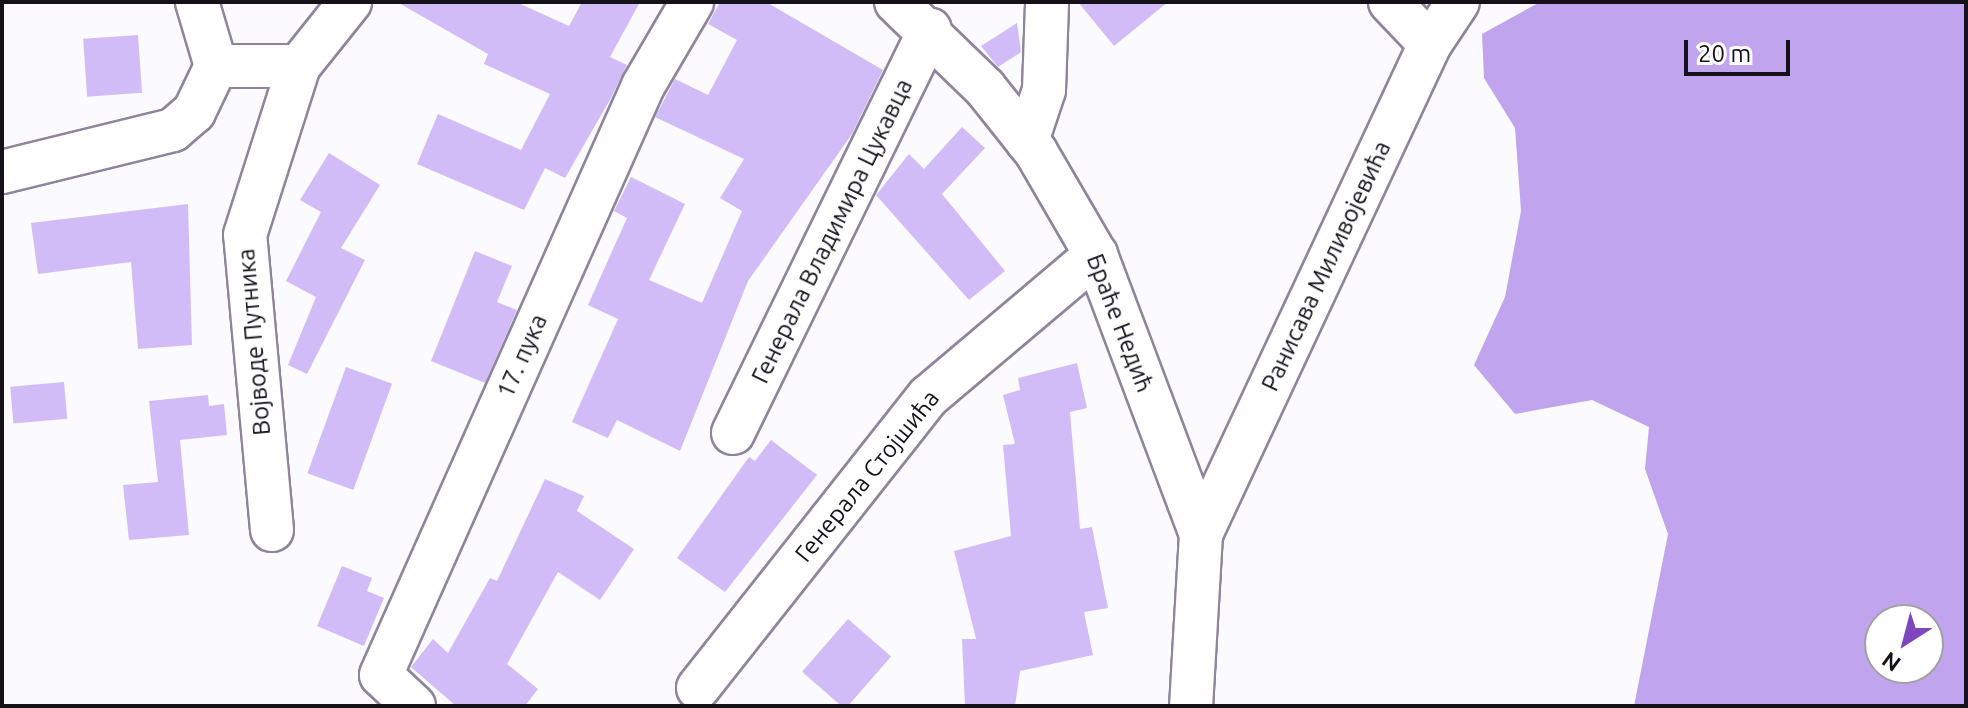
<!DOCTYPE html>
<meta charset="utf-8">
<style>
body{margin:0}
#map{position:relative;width:1968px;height:708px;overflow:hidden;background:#fbfafe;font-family:Ubuntu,sans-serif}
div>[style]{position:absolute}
.forest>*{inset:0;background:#c0a4ee}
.building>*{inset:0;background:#d2bcf8;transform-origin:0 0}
.roads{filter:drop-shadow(2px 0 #8d869b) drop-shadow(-2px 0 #8d869b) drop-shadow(0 2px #8d869b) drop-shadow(0 -2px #8d869b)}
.minor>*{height:42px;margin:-21px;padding:0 21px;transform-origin:21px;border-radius:21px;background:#fff}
span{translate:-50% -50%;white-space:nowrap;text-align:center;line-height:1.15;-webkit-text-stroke:6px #fff;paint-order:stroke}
.street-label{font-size:24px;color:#141119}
.frame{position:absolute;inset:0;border:4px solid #141119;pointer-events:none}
.north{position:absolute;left:1864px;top:604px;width:80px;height:80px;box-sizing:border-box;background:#fff;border:2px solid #a1a0a3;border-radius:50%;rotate:216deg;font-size:22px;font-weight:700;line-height:32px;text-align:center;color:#141119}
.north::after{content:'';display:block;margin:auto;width:28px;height:36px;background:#7d46bd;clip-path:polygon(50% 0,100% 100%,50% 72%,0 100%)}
.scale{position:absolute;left:1684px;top:40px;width:106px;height:36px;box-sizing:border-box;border:4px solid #141119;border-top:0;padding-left:10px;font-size:24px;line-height:28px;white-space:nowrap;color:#141119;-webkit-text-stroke:6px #fff;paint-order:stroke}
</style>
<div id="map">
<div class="forest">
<div style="clip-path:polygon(evenodd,1540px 2px,1966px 2px,1966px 706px,1634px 706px,1668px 534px,1645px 469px,1649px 427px,1592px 400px,1515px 414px,1474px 365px,1505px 297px,1521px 211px,1515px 128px,1484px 78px,1482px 34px,1540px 2px,1880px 620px,1928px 620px,1928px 668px,1880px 668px,1880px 620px)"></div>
</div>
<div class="building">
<div style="clip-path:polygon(397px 2px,516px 2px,569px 26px,582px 2px,640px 2px,610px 57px,627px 65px,611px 98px,565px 178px,545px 168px,524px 210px,417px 164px,438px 114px,521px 150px,550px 94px,484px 64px,488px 54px)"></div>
<div style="clip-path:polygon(720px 2px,766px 2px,883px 70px,852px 134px,748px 281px,680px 451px,617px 420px,608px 438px,572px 422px,618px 319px,588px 305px,627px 218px,614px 211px,631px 177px,685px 204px,649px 280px,702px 303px,742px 211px,720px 198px,744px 159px,655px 117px,675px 79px,708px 95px,737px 40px,708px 24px)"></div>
<div style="clip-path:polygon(1078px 2px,1168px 2px,1114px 46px)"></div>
<div style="clip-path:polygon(1017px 23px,1021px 52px,998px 67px,981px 46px)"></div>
<div style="left:138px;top:35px;width:58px;height:55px;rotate:86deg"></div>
<div style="clip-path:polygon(962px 127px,985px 148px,942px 194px,1005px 271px,969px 300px,876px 195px,909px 154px,924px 169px)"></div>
<div style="clip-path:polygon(329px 153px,380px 185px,341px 248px,365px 260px,307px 374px,288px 365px,316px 297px,286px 281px,321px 212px,300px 200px)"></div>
<div style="clip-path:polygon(188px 204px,192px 345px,138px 349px,131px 262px,38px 274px,31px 223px)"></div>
<div style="clip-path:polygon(475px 251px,512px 266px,497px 302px,517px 310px,485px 383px,431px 361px)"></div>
<div style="clip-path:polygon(1077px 363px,1087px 408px,1070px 412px,1080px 529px,1092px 527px,1108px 608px,1084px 612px,1093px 655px,1020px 671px,1015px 706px,965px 706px,962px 639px,976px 639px,954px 551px,1011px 536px,1003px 445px,1015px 444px,1003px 395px,1020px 390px,1018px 378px)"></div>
<div style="left:346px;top:367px;width:49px;height:113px;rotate:20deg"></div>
<div style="left:64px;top:382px;width:37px;height:54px;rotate:85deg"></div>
<div style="clip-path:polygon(208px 395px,209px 406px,224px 404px,227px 435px,180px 440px,189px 535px,129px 540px,123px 485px,158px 482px,149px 401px)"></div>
<div style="clip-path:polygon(771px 440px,817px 475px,725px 592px,677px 558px,749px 457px,755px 461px)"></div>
<div style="clip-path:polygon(545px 479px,584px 496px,577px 511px,634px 549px,600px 600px,558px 572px,507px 664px,538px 689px,525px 706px,456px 706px,411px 667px,433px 639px,448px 653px,490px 578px,497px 581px)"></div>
<div style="clip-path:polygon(342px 566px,372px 578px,367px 591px,384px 598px,364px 646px,317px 626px)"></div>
<div style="left:848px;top:619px;width:57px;height:70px;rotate:41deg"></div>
</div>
<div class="roads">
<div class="minor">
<div style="left:896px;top:2px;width:124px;rotate:44deg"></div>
<div style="left:985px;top:88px;width:82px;rotate:51.4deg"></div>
<div style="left:1036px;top:152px;width:119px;rotate:59.8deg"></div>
<div style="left:1096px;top:255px;width:298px;rotate:69.4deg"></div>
<div style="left:1201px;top:534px;width:172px;rotate:93.3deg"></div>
<div style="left:1390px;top:2px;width:58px;rotate:46.4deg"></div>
<div style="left:216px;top:66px;width:83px"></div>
<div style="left:299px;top:66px;width:82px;rotate:-51.4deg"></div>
<div style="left:1027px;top:141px;width:54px;rotate:-71.6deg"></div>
<div style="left:1044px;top:90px;width:88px;rotate:-88deg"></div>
<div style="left:2px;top:172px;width:176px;rotate:-13.8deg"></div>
<div style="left:173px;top:130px;width:28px;rotate:-41deg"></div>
<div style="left:194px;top:112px;width:51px;rotate:-64.4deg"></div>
<div style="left:216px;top:66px;width:67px;rotate:-106.5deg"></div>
<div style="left:733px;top:433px;width:449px;rotate:-64deg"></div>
<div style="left:272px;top:530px;width:296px;rotate:-95.2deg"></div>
<div style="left:245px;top:235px;width:177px;rotate:-72.3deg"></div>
<div style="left:1201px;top:534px;width:541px;rotate:-64.95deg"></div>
<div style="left:1430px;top:44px;width:50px;rotate:-56.3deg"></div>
<div style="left:698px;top:688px;width:372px;rotate:-51.7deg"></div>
<div style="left:929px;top:396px;width:219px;rotate:-40.2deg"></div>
<div style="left:414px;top:706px;width:45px;rotate:-136.8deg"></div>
<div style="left:381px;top:675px;width:645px;rotate:-66.02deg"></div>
<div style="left:643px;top:86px;width:97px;rotate:-59.7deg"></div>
</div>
</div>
<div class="street-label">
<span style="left:832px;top:231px;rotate:-64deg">Генерала Владимира Цукавца</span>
<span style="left:1326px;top:266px;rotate:-65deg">Ранисава Миливојевића</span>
<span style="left:1120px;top:323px;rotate:69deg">Браће Недић</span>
<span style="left:254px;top:342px;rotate:-95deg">Војводе Путника</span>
<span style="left:522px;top:356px;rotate:-66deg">17. пука</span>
<span style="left:867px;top:476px;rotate:-51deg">Генерала Стојшића</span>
</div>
<div class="frame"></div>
<div class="north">N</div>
<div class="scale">20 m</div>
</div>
